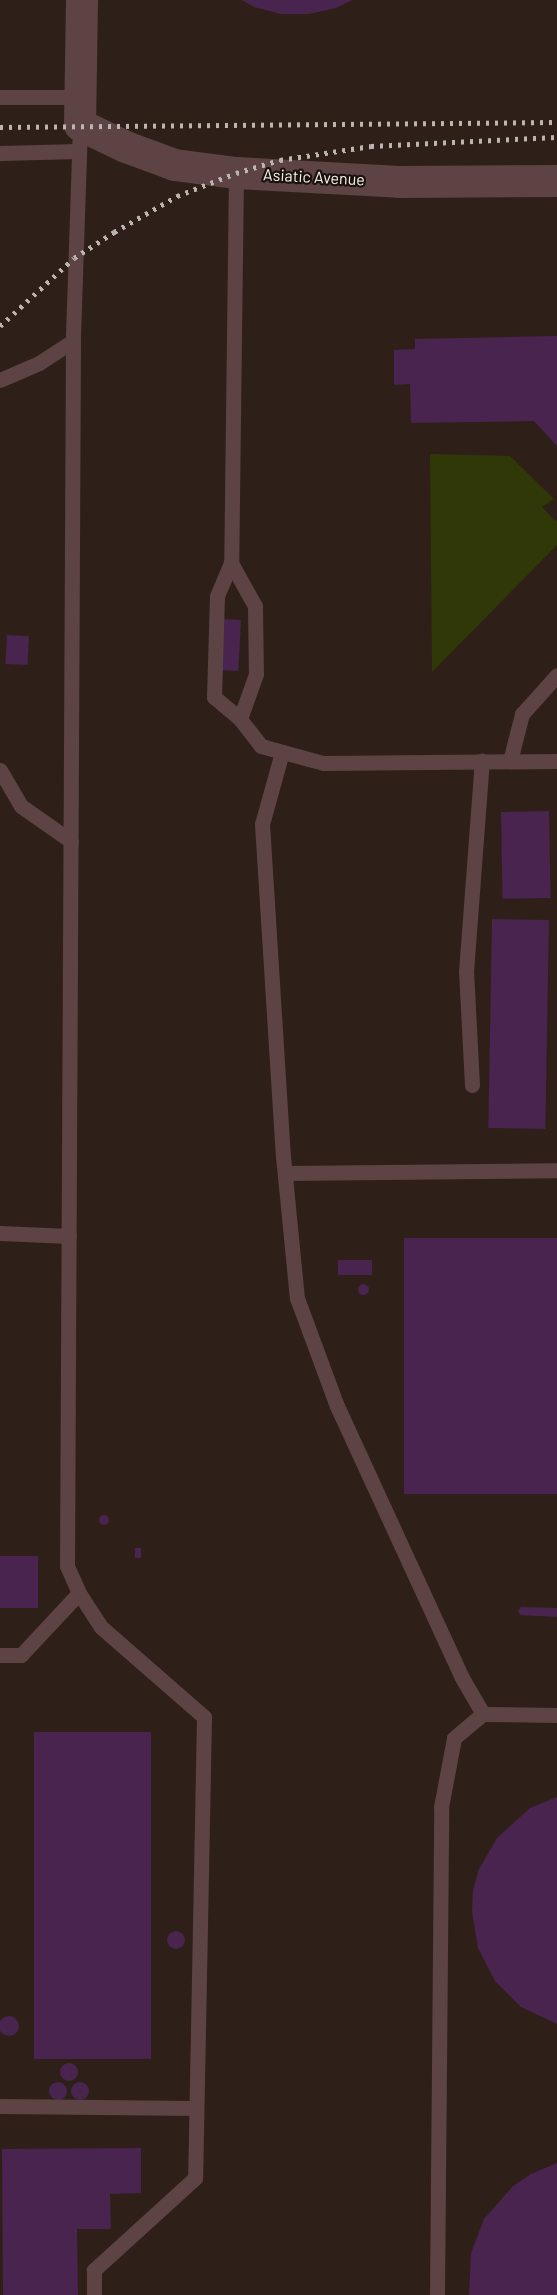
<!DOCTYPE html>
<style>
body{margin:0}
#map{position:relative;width:557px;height:2295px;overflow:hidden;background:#231b16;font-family:Barlow,sans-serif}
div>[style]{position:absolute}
.built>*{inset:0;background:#2e2018;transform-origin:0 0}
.green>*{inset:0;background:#303807}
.building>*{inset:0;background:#48244f;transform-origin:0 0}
.round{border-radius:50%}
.service>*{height:15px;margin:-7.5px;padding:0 7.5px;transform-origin:7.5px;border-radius:7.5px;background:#5e4345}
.minor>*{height:32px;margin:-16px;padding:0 16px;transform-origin:16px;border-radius:16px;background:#5e4345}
.rail>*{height:4.5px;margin-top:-2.25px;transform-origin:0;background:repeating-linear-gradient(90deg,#bcb6b2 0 3px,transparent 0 9px)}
span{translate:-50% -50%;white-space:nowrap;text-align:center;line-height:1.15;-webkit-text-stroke:4.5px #1a120d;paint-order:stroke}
.street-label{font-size:16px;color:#f9f3f0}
</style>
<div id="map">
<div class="built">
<div style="left:0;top:0;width:557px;height:2295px"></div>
</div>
<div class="green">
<div style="clip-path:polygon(430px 454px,510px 456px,554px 499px,542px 507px,555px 521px,557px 520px,557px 545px,432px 672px)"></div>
</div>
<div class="building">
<div style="clip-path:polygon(242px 0,352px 0,336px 8px,309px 14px,281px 14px,254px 7px)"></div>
<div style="clip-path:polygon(557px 336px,557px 446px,534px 421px,411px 423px,410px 384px,394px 385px,394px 350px,415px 349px,415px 339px)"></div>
<div style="left:222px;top:619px;width:19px;height:51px;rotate:3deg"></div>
<div style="left:7px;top:635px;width:22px;height:29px;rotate:3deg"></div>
<div style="left:549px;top:811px;width:87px;height:48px;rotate:89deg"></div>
<div style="left:492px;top:919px;width:57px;height:209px;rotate:1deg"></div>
<div style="left:404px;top:1238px;width:153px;height:256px"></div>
<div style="left:338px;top:1260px;width:34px;height:15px"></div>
<div class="round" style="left:357.5px;top:1283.5px;width:11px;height:11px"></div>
<div class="round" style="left:99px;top:1515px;width:10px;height:10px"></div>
<div style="left:135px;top:1548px;width:6px;height:10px"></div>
<div style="left:0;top:1556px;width:38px;height:52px"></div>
<div style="clip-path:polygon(521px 1607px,557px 1608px,557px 1617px,520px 1615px,518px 1611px)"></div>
<div style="left:34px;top:1732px;width:117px;height:327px"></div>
<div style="clip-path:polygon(557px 1797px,557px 2024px,521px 2007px,495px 1981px,478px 1948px,472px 1912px,473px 1890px,479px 1869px,497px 1838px,530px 1808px)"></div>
<div class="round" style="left:167px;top:1931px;width:18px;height:18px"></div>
<div class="round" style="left:-1px;top:2016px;width:20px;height:20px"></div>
<div class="round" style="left:60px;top:2063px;width:18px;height:18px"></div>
<div class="round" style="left:71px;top:2082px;width:18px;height:18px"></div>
<div class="round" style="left:49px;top:2082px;width:18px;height:18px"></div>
<div style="clip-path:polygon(141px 2148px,141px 2193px,110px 2194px,111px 2229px,77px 2229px,78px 2295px,3px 2295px,2px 2149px)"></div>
<div style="clip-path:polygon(557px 2163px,557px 2295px,469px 2295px,471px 2253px,484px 2219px,513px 2186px,531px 2174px)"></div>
</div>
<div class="service">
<div style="left:0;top:97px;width:80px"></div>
<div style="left:80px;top:125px;width:216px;rotate:91.9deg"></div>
<div style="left:73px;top:341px;width:1225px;rotate:90.28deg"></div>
<div style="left:67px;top:1566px;width:30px;rotate:66deg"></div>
<div style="left:79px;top:1593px;width:40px;rotate:57.1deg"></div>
<div style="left:101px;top:1627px;width:137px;rotate:41.1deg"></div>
<div style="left:204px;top:1717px;width:461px;rotate:91.1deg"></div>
<div style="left:195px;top:2178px;width:137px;rotate:137.7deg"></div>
<div style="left:94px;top:2270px;width:25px;rotate:90deg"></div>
<div style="left:0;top:153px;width:79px;rotate:-1.5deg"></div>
<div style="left:236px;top:173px;width:390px;rotate:90.7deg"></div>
<div style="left:231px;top:563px;width:36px;rotate:113deg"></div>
<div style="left:217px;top:596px;width:101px;rotate:91.7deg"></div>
<div style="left:214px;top:697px;width:34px;rotate:40deg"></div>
<div style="left:240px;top:719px;width:34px;rotate:52deg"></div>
<div style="left:261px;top:746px;width:64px;rotate:15.3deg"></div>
<div style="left:323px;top:763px;width:234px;rotate:-0.5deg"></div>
<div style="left:0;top:380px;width:43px;rotate:-23.6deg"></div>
<div style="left:39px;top:363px;width:40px;rotate:-32.9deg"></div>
<div style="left:231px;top:563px;width:49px;rotate:60.8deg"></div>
<div style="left:255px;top:606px;width:68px;rotate:89.2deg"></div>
<div style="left:256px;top:674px;width:48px;rotate:109.6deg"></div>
<div style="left:282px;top:752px;width:75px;rotate:105.5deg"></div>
<div style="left:262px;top:824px;width:333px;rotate:86.4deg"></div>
<div style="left:283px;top:1156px;width:143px;rotate:84.4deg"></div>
<div style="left:297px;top:1298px;width:115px;rotate:69.7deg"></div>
<div style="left:337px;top:1406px;width:297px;rotate:65.3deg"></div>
<div style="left:461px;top:1676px;width:44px;rotate:59.9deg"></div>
<div style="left:510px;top:761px;width:49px;rotate:-75.7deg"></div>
<div style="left:522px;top:714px;width:52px;rotate:-48.1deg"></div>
<div style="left:0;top:770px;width:42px;rotate:59.7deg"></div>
<div style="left:21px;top:806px;width:61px;rotate:35deg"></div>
<div style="left:472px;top:1085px;width:113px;rotate:-93deg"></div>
<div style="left:466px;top:972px;width:212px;rotate:-85.7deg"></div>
<div style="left:285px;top:1173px;width:272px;rotate:-0.6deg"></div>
<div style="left:0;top:1233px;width:69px;rotate:2.5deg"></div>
<div style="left:0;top:1655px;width:21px"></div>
<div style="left:21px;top:1655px;width:85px;rotate:-46.9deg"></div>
<div style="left:0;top:2106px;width:196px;rotate:0.6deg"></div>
<div style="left:437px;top:2295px;width:488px;rotate:-89.5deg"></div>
<div style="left:441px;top:1807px;width:70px;rotate:-79.3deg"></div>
<div style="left:454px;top:1738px;width:38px;rotate:-40deg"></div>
<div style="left:483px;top:1714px;width:74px;rotate:0.8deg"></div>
</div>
<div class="minor">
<div style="left:82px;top:0;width:125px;rotate:90.9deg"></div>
<div style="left:80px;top:125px;width:51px;rotate:25.6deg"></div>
<div style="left:126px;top:147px;width:52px;rotate:20.2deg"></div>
<div style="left:175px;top:165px;width:62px;rotate:7.5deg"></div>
<div style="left:236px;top:173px;width:164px;rotate:3.1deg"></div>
<div style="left:400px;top:182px;width:157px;rotate:-0.4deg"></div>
</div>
<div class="rail">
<div style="left:0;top:127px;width:557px;rotate:-0.51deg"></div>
<div style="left:0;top:326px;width:100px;rotate:-42.6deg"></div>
<div style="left:74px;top:258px;width:48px;rotate:-33deg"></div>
<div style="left:114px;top:232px;width:73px;rotate:-29.7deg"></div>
<div style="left:177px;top:196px;width:63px;rotate:-21.3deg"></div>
<div style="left:236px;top:173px;width:46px;rotate:-16.5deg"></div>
<div style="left:280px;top:160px;width:92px;rotate:-8.7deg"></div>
<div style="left:371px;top:146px;width:186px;rotate:-2.8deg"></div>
</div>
<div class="street-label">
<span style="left:314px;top:177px;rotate:3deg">Asiatic Avenue</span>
</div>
</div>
